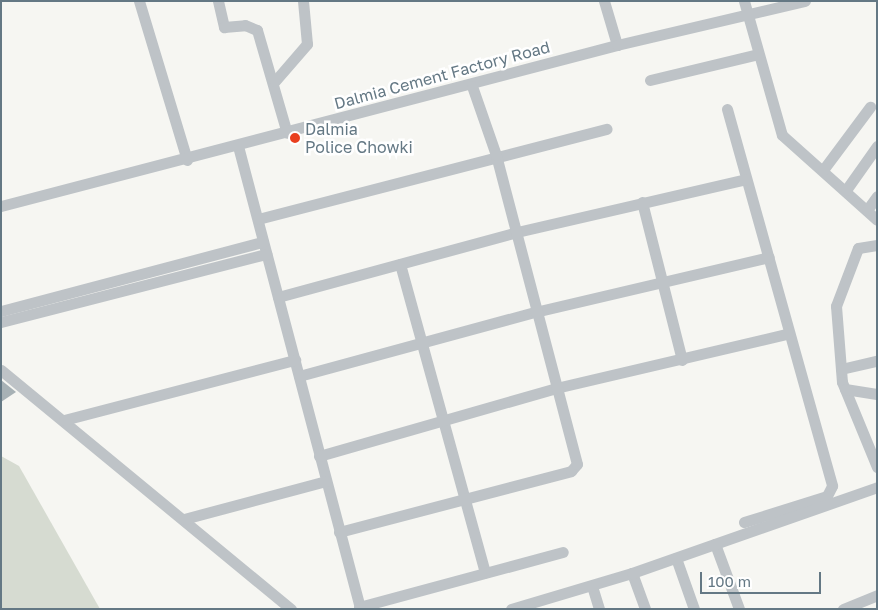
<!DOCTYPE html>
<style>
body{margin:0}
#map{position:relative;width:878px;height:610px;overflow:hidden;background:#f6f6f2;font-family:"Golos Text",sans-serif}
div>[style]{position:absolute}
.green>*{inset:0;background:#d6dbd1}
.building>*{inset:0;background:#a7b1b5}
.minor>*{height:11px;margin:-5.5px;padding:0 5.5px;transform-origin:5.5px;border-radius:5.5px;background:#bec3c7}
.dots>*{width:14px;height:14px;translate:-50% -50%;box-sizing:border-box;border:2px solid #fff;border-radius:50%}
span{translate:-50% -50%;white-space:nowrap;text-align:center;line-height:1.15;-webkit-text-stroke:5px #fff;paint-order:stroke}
.street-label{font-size:16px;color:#647884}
.poi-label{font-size:16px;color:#647884}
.left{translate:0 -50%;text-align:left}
.frame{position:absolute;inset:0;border:2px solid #647884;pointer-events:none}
.scale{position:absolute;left:700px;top:572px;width:121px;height:22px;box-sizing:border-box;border:2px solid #647884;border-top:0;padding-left:6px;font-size:15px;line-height:18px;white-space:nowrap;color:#647884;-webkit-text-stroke:4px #fff;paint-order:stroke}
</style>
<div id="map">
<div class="green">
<div style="clip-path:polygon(1px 456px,19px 466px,100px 609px,1px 609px)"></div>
</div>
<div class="building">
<div style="clip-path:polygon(1px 380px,16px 392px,1px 402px)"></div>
</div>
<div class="minor">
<div style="left:139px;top:1px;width:166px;rotate:73.2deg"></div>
<div style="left:218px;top:1px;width:27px;rotate:77deg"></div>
<div style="left:224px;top:27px;width:21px;rotate:-5deg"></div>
<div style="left:245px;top:25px;width:13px;rotate:23deg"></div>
<div style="left:257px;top:30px;width:107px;rotate:73.8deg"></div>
<div style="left:604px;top:1px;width:46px;rotate:73.5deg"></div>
<div style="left:744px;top:1px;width:139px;rotate:74.2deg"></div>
<div style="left:782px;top:135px;width:127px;rotate:41.8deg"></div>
<div style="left:650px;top:80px;width:111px;rotate:-13.5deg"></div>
<div style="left:275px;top:81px;width:49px;rotate:-49.1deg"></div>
<div style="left:307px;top:44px;width:43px;rotate:-95.3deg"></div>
<div style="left:727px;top:109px;width:391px;rotate:74.4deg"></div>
<div style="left:832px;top:486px;width:11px;rotate:117deg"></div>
<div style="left:827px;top:496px;width:87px;rotate:162.6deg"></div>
<div style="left:238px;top:146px;width:479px;rotate:75.2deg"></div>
<div style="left:823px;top:170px;width:79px;rotate:-53.3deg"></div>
<div style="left:846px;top:190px;width:54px;rotate:-54.8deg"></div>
<div style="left:642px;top:202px;width:163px;rotate:75.8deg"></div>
<div style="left:1px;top:206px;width:637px;rotate:-14.65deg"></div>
<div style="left:617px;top:45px;width:193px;rotate:-13.2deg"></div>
<div style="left:867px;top:210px;width:17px;rotate:-54deg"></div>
<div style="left:258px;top:219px;width:360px;rotate:-14.5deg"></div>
<div style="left:877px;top:245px;width:19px;rotate:171deg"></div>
<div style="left:858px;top:248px;width:62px;rotate:110.8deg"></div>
<div style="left:836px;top:306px;width:76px;rotate:85.5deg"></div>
<div style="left:842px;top:382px;width:92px;rotate:67.6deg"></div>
<div style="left:400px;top:264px;width:320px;rotate:74.6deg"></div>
<div style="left:278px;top:297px;width:248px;rotate:-15.2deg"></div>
<div style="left:517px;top:232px;width:235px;rotate:-13deg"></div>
<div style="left:1px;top:311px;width:271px;rotate:-14.8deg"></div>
<div style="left:1px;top:322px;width:274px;rotate:-14.4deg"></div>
<div style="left:841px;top:369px;width:37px;rotate:-13deg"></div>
<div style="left:1px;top:370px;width:376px;rotate:39.5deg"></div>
<div style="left:299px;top:376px;width:245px;rotate:-15.2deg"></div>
<div style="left:535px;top:312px;width:240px;rotate:-13.2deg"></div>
<div style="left:845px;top:389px;width:32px;rotate:9deg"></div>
<div style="left:64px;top:420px;width:239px;rotate:-14.6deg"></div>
<div style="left:319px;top:456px;width:247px;rotate:-16deg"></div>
<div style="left:556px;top:388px;width:237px;rotate:-13.2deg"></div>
<div style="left:184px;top:519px;width:147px;rotate:-15deg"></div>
<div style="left:339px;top:532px;width:240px;rotate:-14.7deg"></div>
<div style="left:571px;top:471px;width:9px;rotate:-49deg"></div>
<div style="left:577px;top:464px;width:319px;rotate:-104.7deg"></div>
<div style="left:496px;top:155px;width:73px;rotate:-109.2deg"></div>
<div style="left:715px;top:544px;width:69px;rotate:69.7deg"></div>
<div style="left:676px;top:558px;width:54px;rotate:70.6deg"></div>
<div style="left:632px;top:573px;width:38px;rotate:70deg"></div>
<div style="left:592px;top:586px;width:24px;rotate:73deg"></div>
<div style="left:359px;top:607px;width:211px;rotate:-15.1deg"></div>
<div style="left:511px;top:609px;width:126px;rotate:-16.6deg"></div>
<div style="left:632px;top:573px;width:260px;rotate:-19.3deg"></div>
<div style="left:843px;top:609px;width:37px;rotate:-22deg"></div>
</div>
<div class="dots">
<div style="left:295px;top:138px;background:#e93f1f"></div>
</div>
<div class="street-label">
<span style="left:442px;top:75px;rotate:-15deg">Dalmia Cement Factory Road</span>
</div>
<div class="poi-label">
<span class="left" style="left:305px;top:138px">Dalmia<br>Police Chowki</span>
</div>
<div class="frame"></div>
<div class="scale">100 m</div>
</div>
